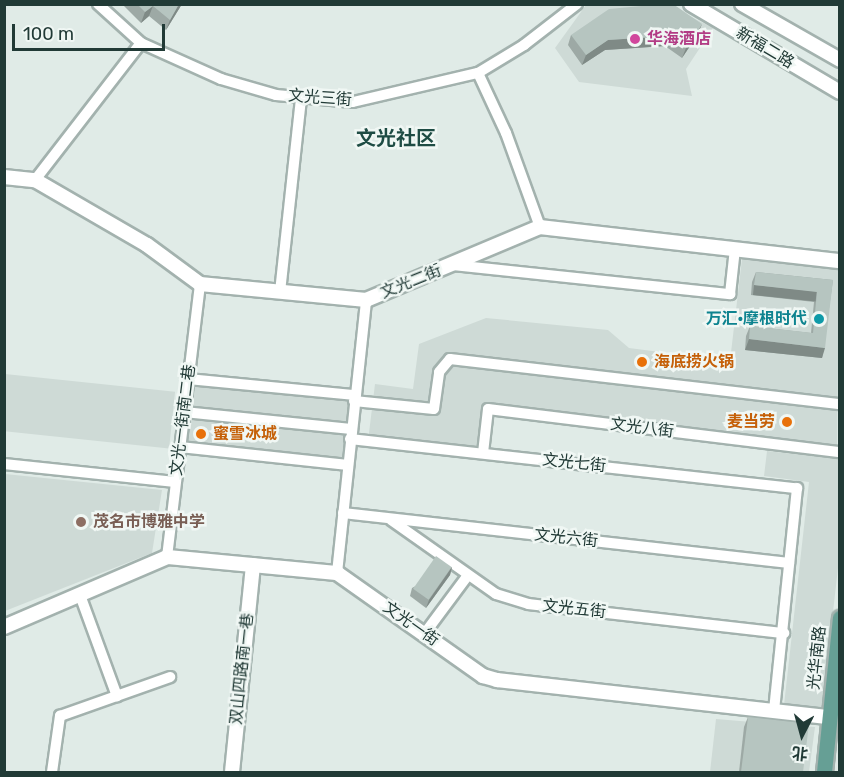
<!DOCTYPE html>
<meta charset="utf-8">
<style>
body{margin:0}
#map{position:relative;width:844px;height:777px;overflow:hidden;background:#e0ebe7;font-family:Rubik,"Noto Sans SC",sans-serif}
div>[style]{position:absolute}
.built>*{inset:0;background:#cedad6;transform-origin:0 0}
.roads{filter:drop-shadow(2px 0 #a3b2ae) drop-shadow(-2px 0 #a3b2ae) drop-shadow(0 2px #a3b2ae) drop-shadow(0 -2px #a3b2ae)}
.street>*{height:10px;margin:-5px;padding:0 5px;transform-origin:5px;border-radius:5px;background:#fff}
.secondary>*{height:14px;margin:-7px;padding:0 7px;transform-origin:7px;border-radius:7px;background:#fff}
.primary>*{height:15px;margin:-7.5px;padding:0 7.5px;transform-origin:7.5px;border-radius:7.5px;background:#669f95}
.wall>*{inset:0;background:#9da9a5}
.shaded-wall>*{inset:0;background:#7f8a86;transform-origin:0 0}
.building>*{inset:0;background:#b6c5c0;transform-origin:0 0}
.dots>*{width:16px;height:16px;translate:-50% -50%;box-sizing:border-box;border:3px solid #f0f7f4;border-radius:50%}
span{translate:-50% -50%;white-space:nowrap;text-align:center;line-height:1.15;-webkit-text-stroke:5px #f0f7f4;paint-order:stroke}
.hotel-label{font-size:16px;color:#b23c85;font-weight:700}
.left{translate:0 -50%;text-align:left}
.street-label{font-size:16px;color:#213a36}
.culture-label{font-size:16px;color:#0d838f;font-weight:700}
.right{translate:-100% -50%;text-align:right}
.food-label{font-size:16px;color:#c56008;font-weight:700}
.education-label{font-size:16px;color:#785e54;font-weight:700}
.quarter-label{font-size:20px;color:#1e4c44;font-weight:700}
.frame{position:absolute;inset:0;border:6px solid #213a36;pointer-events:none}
.north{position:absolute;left:772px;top:705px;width:60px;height:60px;-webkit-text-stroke:4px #f0f7f4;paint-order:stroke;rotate:186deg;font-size:16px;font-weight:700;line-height:24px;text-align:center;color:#213a36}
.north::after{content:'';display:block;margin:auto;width:21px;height:27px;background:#213a36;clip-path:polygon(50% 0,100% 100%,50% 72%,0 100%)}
.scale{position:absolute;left:12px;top:24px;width:153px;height:27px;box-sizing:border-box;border:3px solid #213a36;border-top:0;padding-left:8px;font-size:18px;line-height:21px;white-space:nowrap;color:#213a36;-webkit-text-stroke:4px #f0f7f4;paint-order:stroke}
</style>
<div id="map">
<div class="built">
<div style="clip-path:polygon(586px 5px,668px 5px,713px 28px,686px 69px,692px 96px,579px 82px,555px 48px)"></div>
<div style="clip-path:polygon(742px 259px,839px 270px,837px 452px,488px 409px,483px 453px,368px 441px,375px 384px,413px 389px,419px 344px,486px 318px,608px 330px,629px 348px,730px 361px)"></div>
<div style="left:5px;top:374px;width:171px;height:57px;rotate:6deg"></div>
<div style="left:188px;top:379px;width:168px;height:68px;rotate:5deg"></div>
<div style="clip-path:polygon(767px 451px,839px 459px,839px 559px,822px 709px,784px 705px,809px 482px,764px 476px)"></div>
<div style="clip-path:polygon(5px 474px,162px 490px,152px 553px,5px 611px)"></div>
<div style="clip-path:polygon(716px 719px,815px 727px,809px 772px,710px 772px)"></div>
</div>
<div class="roads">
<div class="street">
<div style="left:98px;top:4px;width:58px;rotate:42.2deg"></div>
<div style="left:141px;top:43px;width:88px;rotate:24.2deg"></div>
<div style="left:221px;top:79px;width:57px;rotate:16.2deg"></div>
<div style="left:276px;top:95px;width:77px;rotate:5.2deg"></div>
<div style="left:353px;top:102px;width:128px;rotate:-13.1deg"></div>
<div style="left:478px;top:73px;width:54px;rotate:-31.3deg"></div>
<div style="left:524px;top:45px;width:67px;rotate:-37.7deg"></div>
<div style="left:478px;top:73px;width:66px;rotate:65deg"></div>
<div style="left:506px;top:133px;width:100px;rotate:70.1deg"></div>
<div style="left:35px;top:180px;width:173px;rotate:-52.3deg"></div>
<div style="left:453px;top:265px;width:279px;rotate:6deg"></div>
<div style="left:730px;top:294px;width:45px;rotate:-83.7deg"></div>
<div style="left:280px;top:292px;width:194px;rotate:-83.8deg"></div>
<div style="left:188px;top:379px;width:168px;rotate:5.5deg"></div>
<div style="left:354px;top:401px;width:80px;rotate:5.7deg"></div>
<div style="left:434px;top:409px;width:37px;rotate:-82deg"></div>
<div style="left:439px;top:372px;width:17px;rotate:-50deg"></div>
<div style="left:450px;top:359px;width:393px;rotate:6.6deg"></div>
<div style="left:184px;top:412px;width:168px;rotate:5.8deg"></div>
<div style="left:350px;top:439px;width:450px;rotate:6.3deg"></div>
<div style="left:797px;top:488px;width:224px;rotate:95.9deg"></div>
<div style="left:180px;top:447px;width:169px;rotate:6.1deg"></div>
<div style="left:483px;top:453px;width:44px;rotate:-83.5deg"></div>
<div style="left:488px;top:409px;width:355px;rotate:7deg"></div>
<div style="left:4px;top:464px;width:172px;rotate:6deg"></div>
<div style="left:343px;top:513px;width:449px;rotate:6.4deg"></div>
<div style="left:391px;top:520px;width:128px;rotate:35.2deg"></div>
<div style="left:496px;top:594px;width:34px;rotate:17deg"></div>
<div style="left:528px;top:604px;width:258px;rotate:6.5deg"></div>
<div style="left:167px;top:557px;width:275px;rotate:-83.1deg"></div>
<div style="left:337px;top:573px;width:275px;rotate:-83.9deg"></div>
<div style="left:80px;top:595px;width:108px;rotate:69.9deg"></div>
<div style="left:425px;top:633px;width:72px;rotate:-53.4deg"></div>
<div style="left:52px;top:772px;width:57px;rotate:-81.9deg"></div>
<div style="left:60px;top:716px;width:117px;rotate:-19.5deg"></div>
</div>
<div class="secondary">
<div style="left:691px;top:4px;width:173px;rotate:30.6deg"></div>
<div style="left:742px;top:4px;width:113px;rotate:29.7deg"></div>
<div style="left:4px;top:177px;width:31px;rotate:6deg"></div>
<div style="left:35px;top:180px;width:129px;rotate:30.1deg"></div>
<div style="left:147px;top:245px;width:66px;rotate:36.3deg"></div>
<div style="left:200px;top:284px;width:167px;rotate:5.5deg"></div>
<div style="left:366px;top:300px;width:189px;rotate:-22.8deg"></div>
<div style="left:540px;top:227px;width:302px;rotate:6.5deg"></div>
<div style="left:4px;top:627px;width:177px;rotate:-23.2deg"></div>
<div style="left:167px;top:557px;width:171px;rotate:5.4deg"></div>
<div style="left:337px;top:573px;width:179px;rotate:35.2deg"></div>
<div style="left:483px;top:676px;width:15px;rotate:16deg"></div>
<div style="left:497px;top:680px;width:334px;rotate:6.4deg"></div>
<div style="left:232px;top:772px;width:208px;rotate:-84.2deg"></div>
</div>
<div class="primary">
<div style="left:824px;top:772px;width:155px;rotate:-84.1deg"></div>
</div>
</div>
<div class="wall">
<div style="clip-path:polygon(122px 4px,182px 4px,166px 30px,149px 16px,141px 23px)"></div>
<div style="clip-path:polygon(698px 34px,682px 58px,665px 46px,605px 50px,582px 65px,568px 45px,571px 35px)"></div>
<div style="clip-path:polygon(756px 272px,833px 280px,822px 358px,745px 350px,746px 336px,750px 326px,811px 333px,814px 302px,751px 295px,752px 282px)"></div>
<div style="clip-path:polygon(452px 567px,450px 575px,426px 608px,410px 596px,412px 588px)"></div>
<div style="clip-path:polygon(748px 717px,803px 772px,739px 772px,744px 727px)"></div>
</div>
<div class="shaded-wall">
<div style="clip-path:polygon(179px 4px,182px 4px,166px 30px,170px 20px)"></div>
<div style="clip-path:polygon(153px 6px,149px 16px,141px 23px,145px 12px)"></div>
<div style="clip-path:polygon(702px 24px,698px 34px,682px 58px,686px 48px)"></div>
<div style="clip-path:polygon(669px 36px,665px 46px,605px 50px,582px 65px,586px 55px,608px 40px)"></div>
<div style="left:754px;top:285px;width:63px;height:10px;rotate:6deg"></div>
<div style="clip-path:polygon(749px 339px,825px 348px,822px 358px,745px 350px)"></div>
<div style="clip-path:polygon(452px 567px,450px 575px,426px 608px,429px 600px)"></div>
</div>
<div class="building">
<div style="clip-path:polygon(137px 4px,179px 4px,170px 20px,153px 6px,145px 12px)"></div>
<div style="clip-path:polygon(663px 4px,673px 4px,702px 24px,686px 48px,669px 36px,608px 40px,586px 55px,571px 35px,609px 9px)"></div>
<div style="clip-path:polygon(756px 272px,833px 280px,825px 348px,749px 339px,750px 326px,813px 333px,817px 292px,754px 285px)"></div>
<div style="left:436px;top:556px;width:19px;height:40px;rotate:35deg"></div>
<div style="clip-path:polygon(748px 717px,809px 724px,803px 772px,741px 772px)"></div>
</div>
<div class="dots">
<div style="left:635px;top:39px;background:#d1479c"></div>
<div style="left:819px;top:319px;background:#0f9aa8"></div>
<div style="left:642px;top:362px;background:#e8710a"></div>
<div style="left:787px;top:422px;background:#e8710a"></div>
<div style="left:201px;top:434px;background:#e8710a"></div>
<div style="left:81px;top:522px;background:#8d6e63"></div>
</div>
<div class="hotel-label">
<span class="left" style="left:647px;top:39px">华海酒店</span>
</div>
<div class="street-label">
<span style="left:765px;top:48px;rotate:31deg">新福二路</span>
<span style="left:320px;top:98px;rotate:4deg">文光三街</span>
<span style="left:411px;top:282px;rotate:-22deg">文光二街</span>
<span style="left:183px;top:420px;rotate:-83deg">文光一街南二巷</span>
<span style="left:642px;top:428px;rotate:7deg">文光八街</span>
<span style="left:574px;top:463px;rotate:6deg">文光七街</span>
<span style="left:566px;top:538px;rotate:6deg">文光六街</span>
<span style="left:574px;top:609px;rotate:6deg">文光五街</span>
<span style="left:411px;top:624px;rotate:35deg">文光一街</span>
<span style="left:817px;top:658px;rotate:-84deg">光华南路</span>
<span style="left:242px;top:669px;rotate:-84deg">双山四路南一巷</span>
</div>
<div class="culture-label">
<span class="right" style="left:807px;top:319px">万汇·摩根时代</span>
</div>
<div class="food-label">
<span class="left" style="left:654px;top:362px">海底捞火锅</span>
<span class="right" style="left:775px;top:422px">麦当劳</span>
<span class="left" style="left:213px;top:434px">蜜雪冰城</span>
</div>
<div class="education-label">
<span class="left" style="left:93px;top:522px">茂名市博雅中学</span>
</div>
<div class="quarter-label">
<span style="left:396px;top:138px">文光社区</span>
</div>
<div class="frame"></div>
<div class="north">北</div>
<div class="scale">100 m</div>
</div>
